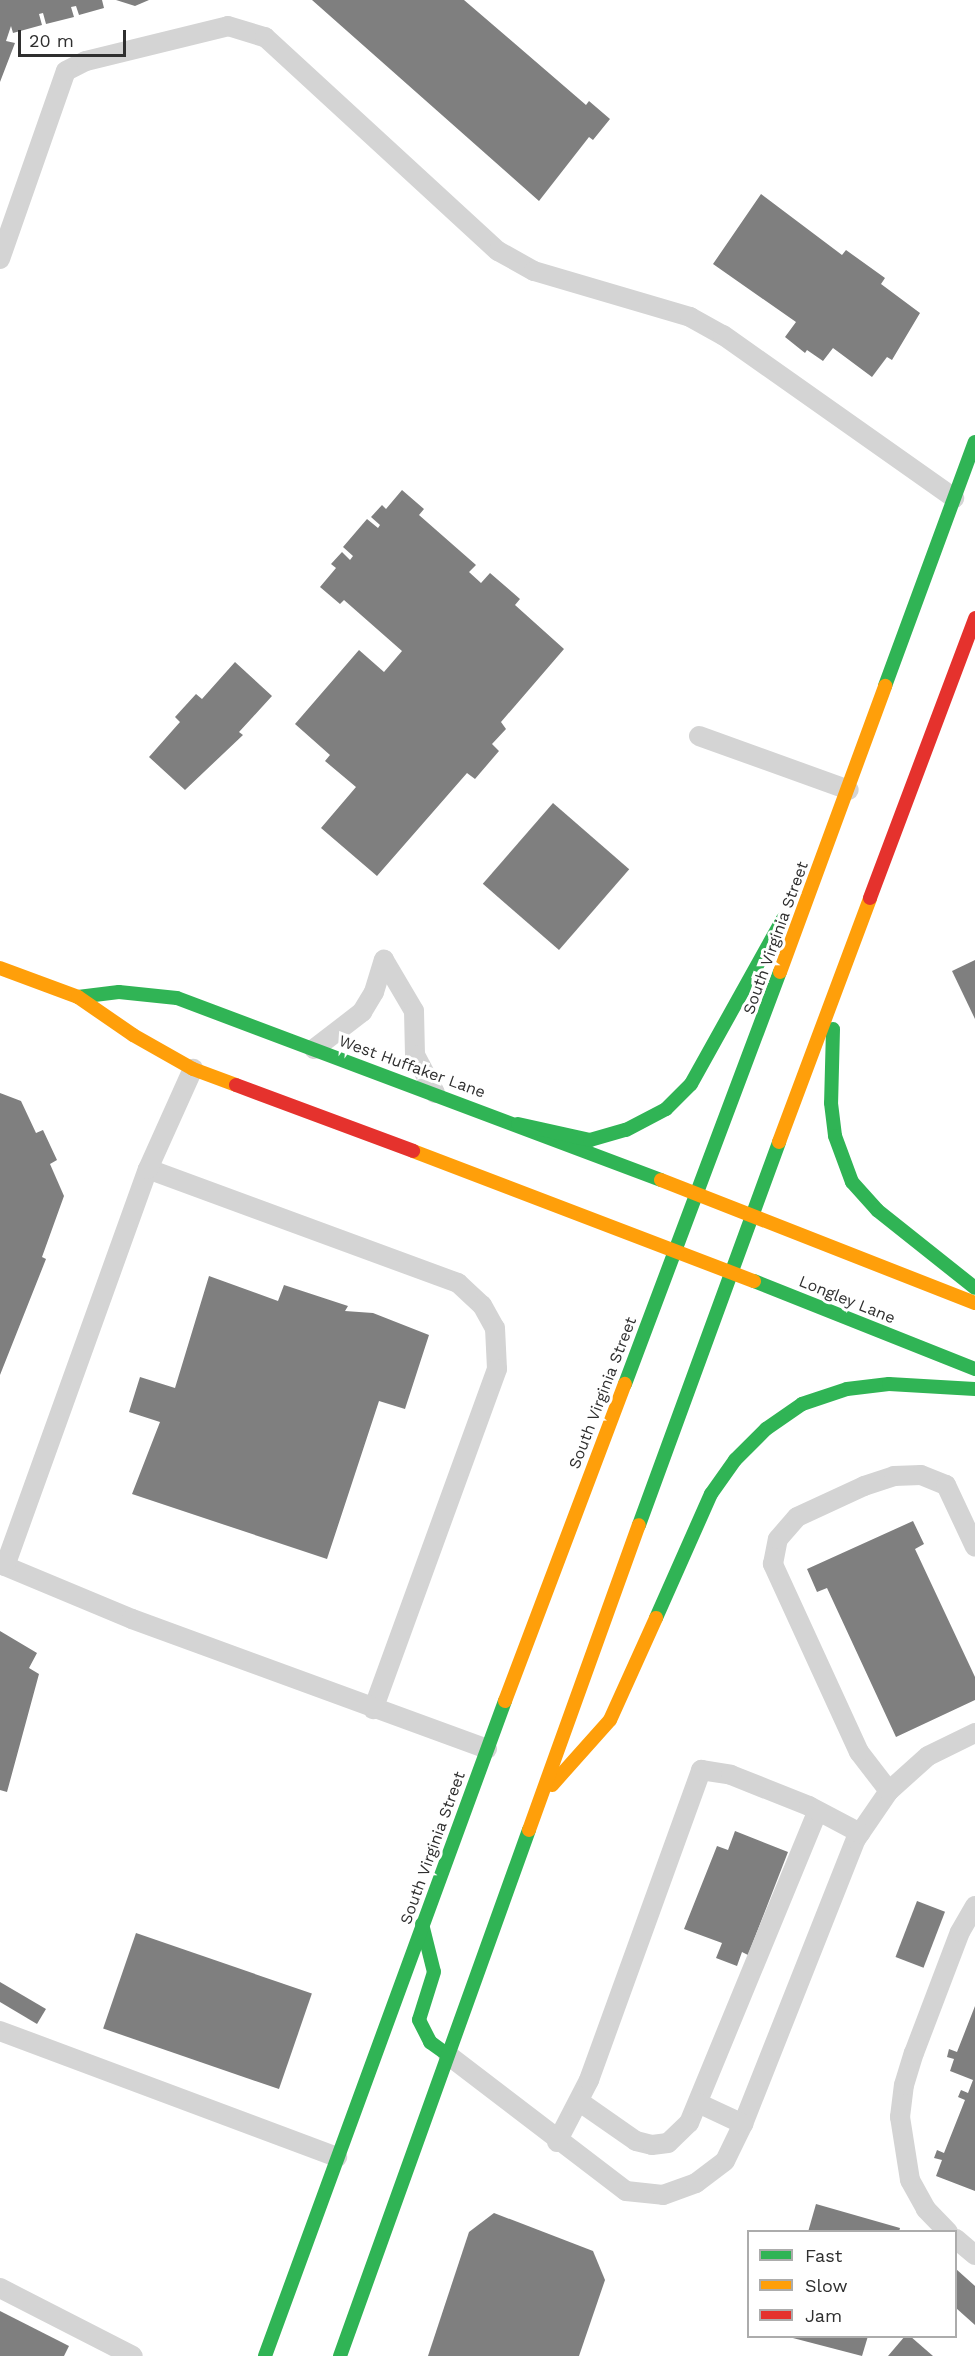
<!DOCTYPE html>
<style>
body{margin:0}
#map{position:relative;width:975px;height:2356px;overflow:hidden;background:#fff;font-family:"Work Sans",sans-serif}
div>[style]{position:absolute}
.building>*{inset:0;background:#7f7f7f;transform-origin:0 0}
.lane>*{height:20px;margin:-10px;padding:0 10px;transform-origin:10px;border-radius:10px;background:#d4d4d4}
.fast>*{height:14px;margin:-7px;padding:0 7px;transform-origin:7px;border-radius:7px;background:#30b455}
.slow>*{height:14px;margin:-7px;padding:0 7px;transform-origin:7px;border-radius:7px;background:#ff9f0a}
.jam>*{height:14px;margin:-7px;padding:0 7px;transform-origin:7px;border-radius:7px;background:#e5322d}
span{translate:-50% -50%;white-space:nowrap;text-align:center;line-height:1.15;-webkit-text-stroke:6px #fff;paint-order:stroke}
.street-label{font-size:16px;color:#2f2f2f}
.legend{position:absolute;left:747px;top:2230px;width:210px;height:108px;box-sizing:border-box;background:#fff;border:2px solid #acacac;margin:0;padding:8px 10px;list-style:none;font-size:18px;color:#2f2f2f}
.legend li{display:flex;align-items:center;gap:12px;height:30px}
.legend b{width:30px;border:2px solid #acacac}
.scale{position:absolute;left:18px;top:30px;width:108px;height:27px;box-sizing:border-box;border:3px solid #2f2f2f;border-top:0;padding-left:8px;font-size:18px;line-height:21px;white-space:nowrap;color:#2f2f2f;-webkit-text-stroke:4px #fff;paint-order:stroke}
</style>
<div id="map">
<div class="building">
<div style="clip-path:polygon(0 0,102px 0,104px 8px,79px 15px,76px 6px,71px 7px,74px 17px,46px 24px,43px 13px,39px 14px,42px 25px,13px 33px,11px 26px,6px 41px,15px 43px,0 82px)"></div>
<div style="clip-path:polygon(116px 0,149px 0,135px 6px)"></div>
<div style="clip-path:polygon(312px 0,464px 0,586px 105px,589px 101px,610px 119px,593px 140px,589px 137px,539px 201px)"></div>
<div style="clip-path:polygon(761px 194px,842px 255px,846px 250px,885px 278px,881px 284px,920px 313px,892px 360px,887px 357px,872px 377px,833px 348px,823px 361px,807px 350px,805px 353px,785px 337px,796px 322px,713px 264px)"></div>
<div style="clip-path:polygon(402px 490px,424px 509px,419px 515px,476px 565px,469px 572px,481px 583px,490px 573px,520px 599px,515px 605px,564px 649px,501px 722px,506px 729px,492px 744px,499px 751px,475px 779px,467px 773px,377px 876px,321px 828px,356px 787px,325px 761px,330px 755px,295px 724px,359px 650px,384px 672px,402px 651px,344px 600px,340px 604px,320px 587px,336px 568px,331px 564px,342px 552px,350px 560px,353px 556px,343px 547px,367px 519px,378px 528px,380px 525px,371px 517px,382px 505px,386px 509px)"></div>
<div style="clip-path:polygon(235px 662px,272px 696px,239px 732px,243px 735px,185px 790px,149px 757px,180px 722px,175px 717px,196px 694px,202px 699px)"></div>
<div style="left:553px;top:803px;width:101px;height:107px;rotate:41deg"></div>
<div style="clip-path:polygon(975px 960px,975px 1019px,952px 971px)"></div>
<div style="clip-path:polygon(0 1093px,21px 1101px,36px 1133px,43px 1130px,57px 1160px,50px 1164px,64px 1196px,42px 1257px,46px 1259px,0 1375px)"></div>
<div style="clip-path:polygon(209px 1276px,278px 1301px,284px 1285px,348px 1306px,345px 1311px,373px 1313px,429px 1335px,405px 1409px,379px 1401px,327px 1559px,132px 1494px,160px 1422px,129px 1412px,140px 1377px,175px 1388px)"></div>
<div style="clip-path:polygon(913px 1521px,924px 1544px,915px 1549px,975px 1677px,975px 1700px,896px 1737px,827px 1588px,817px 1592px,807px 1569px)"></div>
<div style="clip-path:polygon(0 1631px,37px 1653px,29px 1668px,39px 1674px,7px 1792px,0 1790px)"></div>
<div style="clip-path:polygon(735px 1831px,788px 1852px,748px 1955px,742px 1952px,737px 1966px,716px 1958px,722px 1943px,684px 1929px,717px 1846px,728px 1850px)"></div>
<div style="left:917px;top:1901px;width:30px;height:60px;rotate:21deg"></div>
<div style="left:136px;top:1933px;width:186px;height:101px;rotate:19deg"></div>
<div style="clip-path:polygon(0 1982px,46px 2009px,37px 2024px,0 2002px)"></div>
<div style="clip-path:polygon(975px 2006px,975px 2191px,936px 2176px,942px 2160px,934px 2158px,937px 2150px,944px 2153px,965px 2100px,958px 2097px,961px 2090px,968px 2093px,973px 2080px,950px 2071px,954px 2059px,947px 2057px,949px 2049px,957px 2052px)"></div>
<div style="clip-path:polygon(816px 2204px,900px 2228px,899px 2232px,808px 2232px)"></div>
<div style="clip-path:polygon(494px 2213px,593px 2251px,605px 2280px,579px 2356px,428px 2356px,469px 2232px)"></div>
<div style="clip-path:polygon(956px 2269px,975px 2286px,975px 2325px,956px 2308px)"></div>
<div style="clip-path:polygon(0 2311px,69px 2346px,64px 2356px,0 2356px)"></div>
<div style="clip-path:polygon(868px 2336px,862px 2356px,789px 2337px,789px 2336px)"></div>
<div style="clip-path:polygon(905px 2336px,910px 2336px,933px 2356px,888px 2356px)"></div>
</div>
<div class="lane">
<div style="left:0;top:259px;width:199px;rotate:-70.7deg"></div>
<div style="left:66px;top:71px;width:22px;rotate:-27deg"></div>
<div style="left:86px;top:61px;width:146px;rotate:-13.8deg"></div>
<div style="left:228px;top:26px;width:39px;rotate:17deg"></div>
<div style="left:265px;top:37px;width:316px;rotate:42.6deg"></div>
<div style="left:498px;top:251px;width:41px;rotate:29.1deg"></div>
<div style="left:534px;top:271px;width:163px;rotate:16.4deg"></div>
<div style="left:690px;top:317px;width:38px;rotate:29deg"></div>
<div style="left:723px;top:335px;width:283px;rotate:35.2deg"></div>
<div style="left:699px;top:736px;width:159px;rotate:19.8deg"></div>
<div style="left:384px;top:960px;width:59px;rotate:59.5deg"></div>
<div style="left:414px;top:1011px;width:44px;rotate:88.7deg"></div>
<div style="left:415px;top:1055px;width:43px;rotate:62.2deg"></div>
<div style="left:314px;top:1049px;width:61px;rotate:-37.6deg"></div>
<div style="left:362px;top:1012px;width:23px;rotate:-59deg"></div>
<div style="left:374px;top:992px;width:34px;rotate:-73deg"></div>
<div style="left:148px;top:1169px;width:330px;rotate:20.2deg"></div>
<div style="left:458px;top:1283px;width:33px;rotate:43deg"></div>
<div style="left:482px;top:1305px;width:26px;rotate:61deg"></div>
<div style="left:495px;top:1328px;width:41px;rotate:87.2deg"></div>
<div style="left:497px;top:1369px;width:362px;rotate:110deg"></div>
<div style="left:0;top:1564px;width:143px;rotate:22.6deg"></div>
<div style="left:132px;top:1619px;width:378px;rotate:20.1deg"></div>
<div style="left:5px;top:1566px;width:422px;rotate:-70.2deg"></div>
<div style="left:148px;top:1169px;width:110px;rotate:-65.8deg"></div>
<div style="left:889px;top:1791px;width:49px;rotate:-127.6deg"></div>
<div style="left:859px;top:1752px;width:207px;rotate:-114.6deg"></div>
<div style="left:773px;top:1564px;width:25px;rotate:-79deg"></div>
<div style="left:778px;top:1539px;width:29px;rotate:-49deg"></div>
<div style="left:797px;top:1517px;width:74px;rotate:-24.8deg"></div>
<div style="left:864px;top:1486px;width:32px;rotate:-18deg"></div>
<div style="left:894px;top:1476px;width:27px;rotate:-2deg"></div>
<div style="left:921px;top:1475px;width:27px;rotate:22deg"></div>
<div style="left:946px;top:1485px;width:68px;rotate:64.9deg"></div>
<div style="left:0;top:2031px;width:360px;rotate:20.5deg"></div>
<div style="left:448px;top:2055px;width:224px;rotate:37.4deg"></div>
<div style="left:626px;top:2191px;width:37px;rotate:6deg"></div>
<div style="left:663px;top:2195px;width:35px;rotate:-20deg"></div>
<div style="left:696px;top:2183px;width:36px;rotate:-37deg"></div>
<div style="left:725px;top:2161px;width:41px;rotate:-64.1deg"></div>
<div style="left:743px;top:2124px;width:307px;rotate:-68.4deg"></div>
<div style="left:856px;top:1839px;width:58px;rotate:-55.5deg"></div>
<div style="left:889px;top:1791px;width:52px;rotate:-41.9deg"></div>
<div style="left:928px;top:1756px;width:52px;rotate:-26.1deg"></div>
<div style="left:580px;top:2102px;width:68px;rotate:34.9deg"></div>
<div style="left:636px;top:2141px;width:16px;rotate:14deg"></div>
<div style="left:652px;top:2145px;width:16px;rotate:-7deg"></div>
<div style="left:668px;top:2143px;width:29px;rotate:-44deg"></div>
<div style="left:689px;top:2123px;width:336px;rotate:-67.6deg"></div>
<div style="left:698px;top:2103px;width:50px;rotate:25deg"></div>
<div style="left:557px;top:2142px;width:70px;rotate:-62.7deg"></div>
<div style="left:589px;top:2080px;width:330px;rotate:-70.1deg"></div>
<div style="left:701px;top:1770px;width:30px;rotate:9deg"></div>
<div style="left:731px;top:1775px;width:84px;rotate:21.7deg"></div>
<div style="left:809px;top:1806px;width:58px;rotate:27.9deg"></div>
<div style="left:948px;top:2232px;width:32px;rotate:-134deg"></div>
<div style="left:926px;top:2209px;width:33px;rotate:-119deg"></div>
<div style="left:910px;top:2180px;width:64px;rotate:-99deg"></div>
<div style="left:900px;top:2117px;width:32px;rotate:-83deg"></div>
<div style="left:904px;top:2085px;width:34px;rotate:-73deg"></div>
<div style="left:914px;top:2053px;width:129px;rotate:-69.2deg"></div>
<div style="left:960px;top:1932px;width:30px;rotate:-60deg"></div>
<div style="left:956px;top:2239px;width:25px;rotate:40deg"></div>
<div style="left:0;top:2288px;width:149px;rotate:27.1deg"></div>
</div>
<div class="fast">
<div style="left:885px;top:686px;width:260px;rotate:-69.8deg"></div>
<div style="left:78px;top:997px;width:41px;rotate:-7deg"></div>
<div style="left:119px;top:992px;width:58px;rotate:5.9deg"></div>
<div style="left:177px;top:998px;width:517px;rotate:20.61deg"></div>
<div style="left:833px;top:1029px;width:74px;rotate:91.5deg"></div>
<div style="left:831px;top:1103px;width:33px;rotate:83deg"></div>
<div style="left:835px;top:1136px;width:49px;rotate:69.7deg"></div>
<div style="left:852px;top:1182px;width:38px;rotate:48deg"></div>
<div style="left:877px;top:1210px;width:125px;rotate:38.5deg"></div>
<div style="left:518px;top:1124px;width:74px;rotate:12.5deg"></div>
<div style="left:590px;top:1140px;width:37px;rotate:-16deg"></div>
<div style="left:626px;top:1130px;width:45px;rotate:-27.7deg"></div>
<div style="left:666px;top:1109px;width:35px;rotate:-45deg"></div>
<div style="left:691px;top:1084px;width:189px;rotate:-60.9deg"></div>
<div style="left:754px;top:1281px;width:238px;rotate:21.7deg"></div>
<div style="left:625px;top:1384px;width:440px;rotate:-69.4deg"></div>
<div style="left:639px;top:1525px;width:408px;rotate:-69.9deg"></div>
<div style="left:656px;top:1618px;width:136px;rotate:-66.1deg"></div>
<div style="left:711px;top:1494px;width:42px;rotate:-54.8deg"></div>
<div style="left:735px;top:1460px;width:44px;rotate:-45deg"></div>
<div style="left:766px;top:1429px;width:44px;rotate:-34.8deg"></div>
<div style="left:802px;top:1404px;width:47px;rotate:-18.4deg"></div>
<div style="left:847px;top:1389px;width:42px;rotate:-6.8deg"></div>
<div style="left:889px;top:1384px;width:86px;rotate:3.3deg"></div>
<div style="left:422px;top:1924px;width:49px;rotate:76deg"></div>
<div style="left:434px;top:1972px;width:50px;rotate:107.4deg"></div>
<div style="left:419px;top:2020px;width:25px;rotate:63deg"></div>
<div style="left:430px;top:2042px;width:22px;rotate:36deg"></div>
<div style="left:265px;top:2356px;width:698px;rotate:-69.88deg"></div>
<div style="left:340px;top:2356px;width:559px;rotate:-70.24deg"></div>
</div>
<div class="slow">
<div style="left:0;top:968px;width:83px;rotate:20.4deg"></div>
<div style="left:78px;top:997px;width:67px;rotate:34.6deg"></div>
<div style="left:133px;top:1035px;width:69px;rotate:29.5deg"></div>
<div style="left:193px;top:1069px;width:46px;rotate:20.4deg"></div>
<div style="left:780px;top:972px;width:305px;rotate:-69.8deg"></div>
<div style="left:779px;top:1142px;width:260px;rotate:-69.5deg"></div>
<div style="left:413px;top:1151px;width:365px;rotate:20.9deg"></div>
<div style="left:661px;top:1180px;width:337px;rotate:21.4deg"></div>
<div style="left:505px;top:1701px;width:339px;rotate:-69.3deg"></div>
<div style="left:552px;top:1785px;width:87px;rotate:-48.3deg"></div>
<div style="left:610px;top:1720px;width:112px;rotate:-65.7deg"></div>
<div style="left:529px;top:1830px;width:324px;rotate:-70.2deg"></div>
</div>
<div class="jam">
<div style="left:870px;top:898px;width:299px;rotate:-69.4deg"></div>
<div style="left:236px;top:1085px;width:189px;rotate:20.4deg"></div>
</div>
<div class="street-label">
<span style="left:776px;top:938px;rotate:-70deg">South Virginia Street</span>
<span style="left:412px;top:1067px;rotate:20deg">West Huffaker Lane</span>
<span style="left:847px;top:1300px;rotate:22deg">Longley Lane</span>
<span style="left:603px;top:1393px;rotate:-69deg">South Virginia Street</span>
<span style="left:433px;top:1848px;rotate:-70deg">South Virginia Street</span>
</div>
<ul class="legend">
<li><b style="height:8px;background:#30b455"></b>Fast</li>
<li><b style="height:8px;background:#ff9f0a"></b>Slow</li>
<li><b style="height:8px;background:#e5322d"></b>Jam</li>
</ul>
<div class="scale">20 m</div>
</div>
